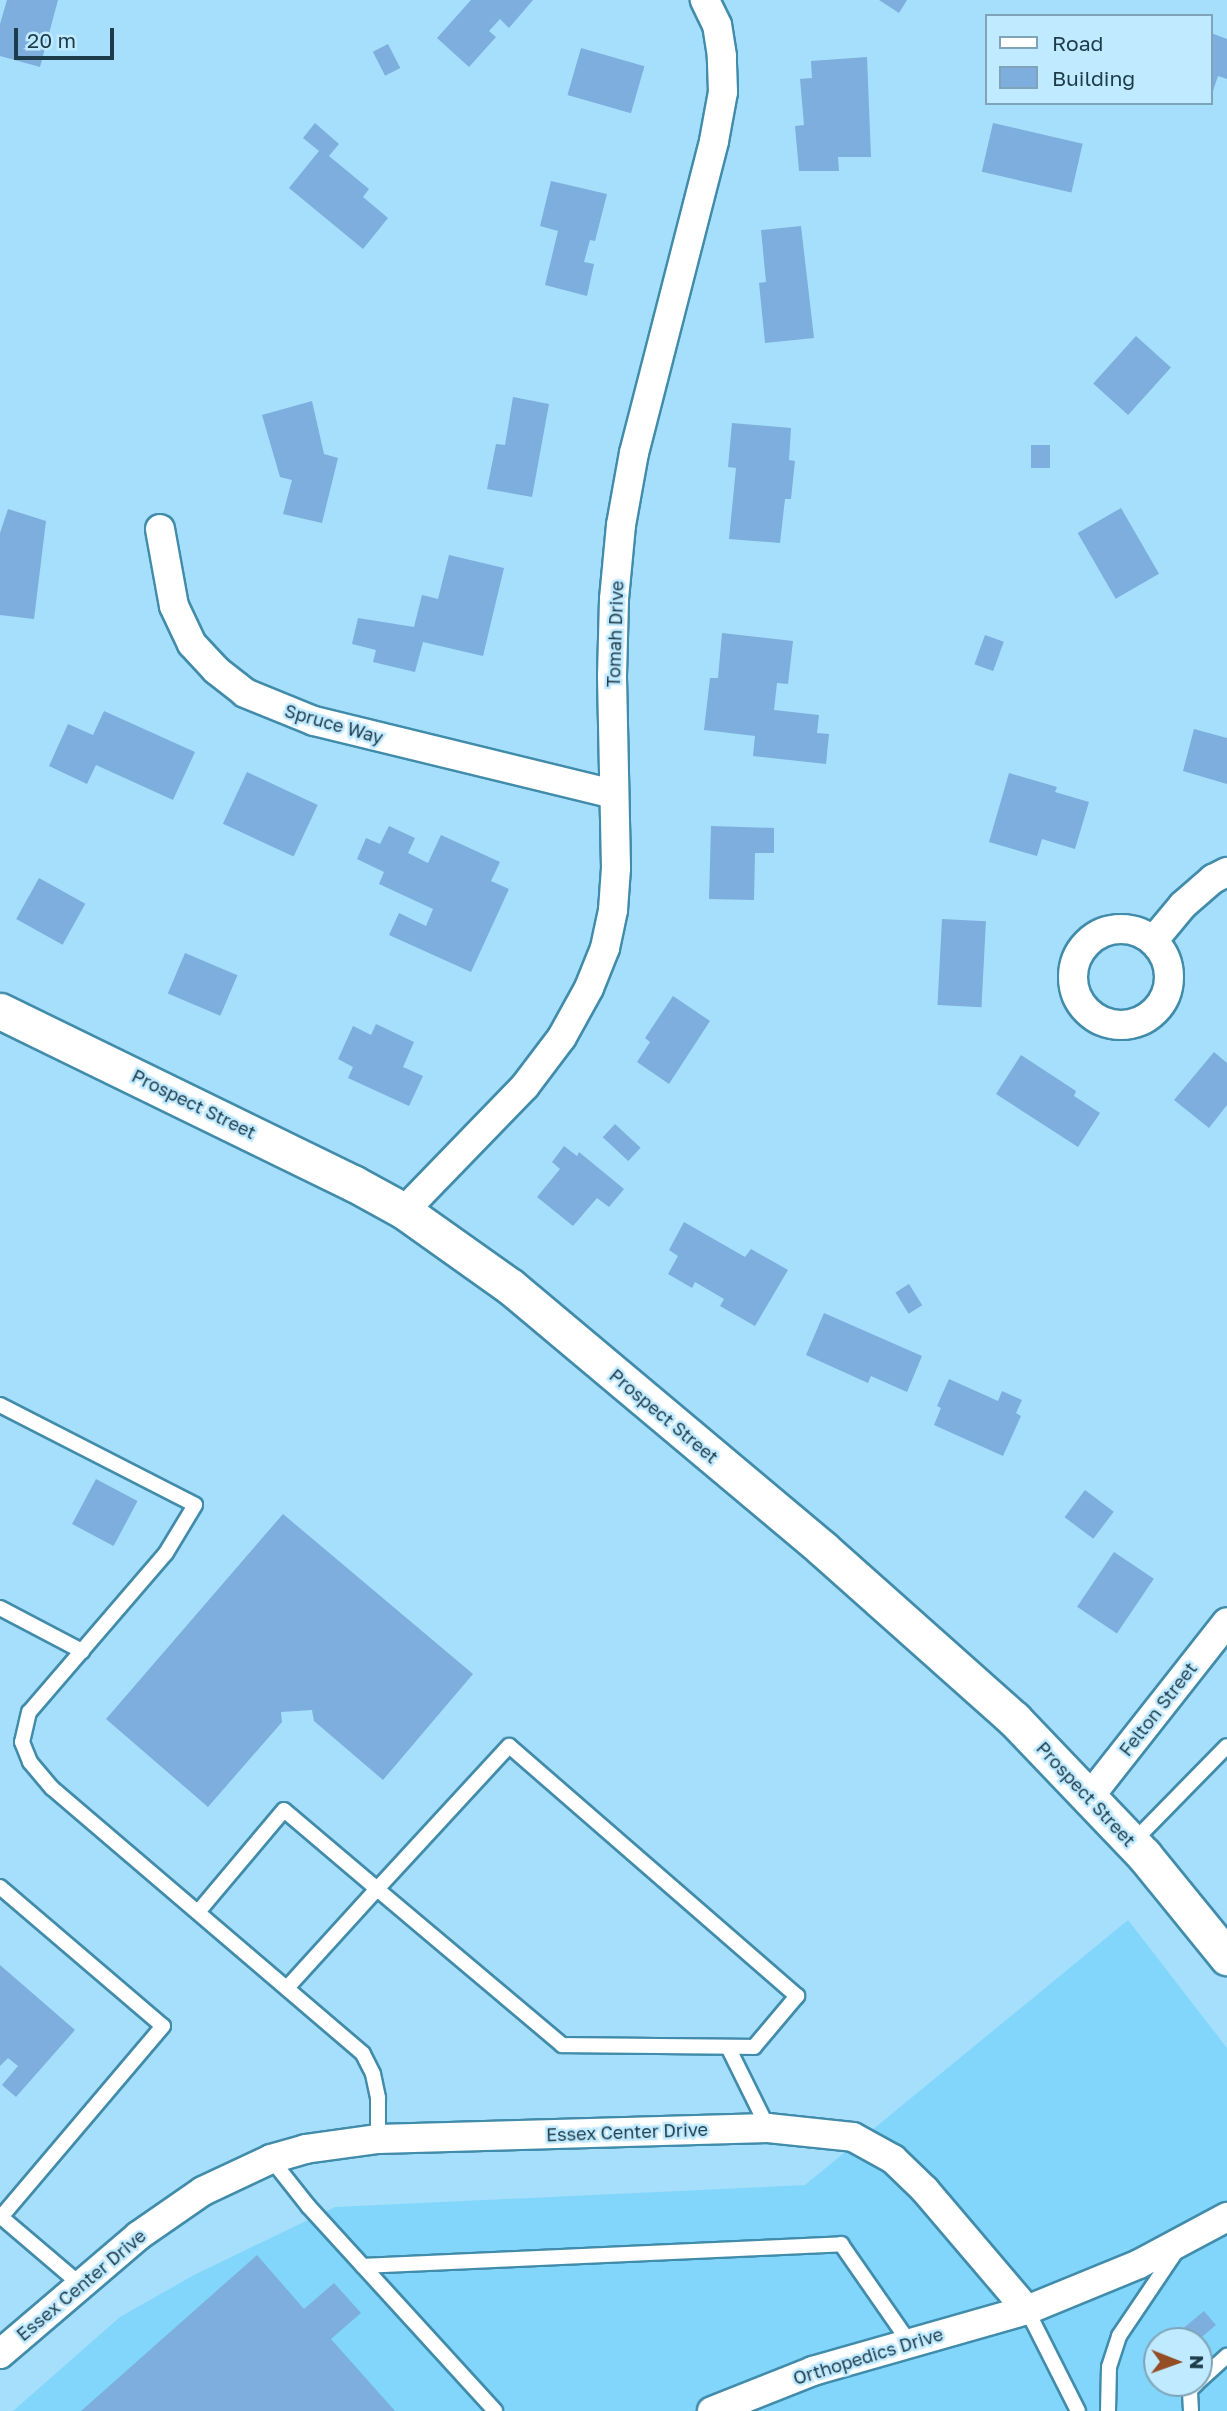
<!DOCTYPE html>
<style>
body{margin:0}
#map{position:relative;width:1227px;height:2411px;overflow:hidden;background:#a6dffb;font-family:"Golos Text",sans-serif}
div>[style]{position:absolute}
.built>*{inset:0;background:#82d6fc}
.building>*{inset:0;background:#7daede;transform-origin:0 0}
.roads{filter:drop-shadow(2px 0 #428cab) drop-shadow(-2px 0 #428cab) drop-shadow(0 2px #428cab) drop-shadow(0 -2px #428cab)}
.service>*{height:14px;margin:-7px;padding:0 7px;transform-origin:7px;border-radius:7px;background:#fff}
.minor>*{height:28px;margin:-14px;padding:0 14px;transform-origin:14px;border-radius:14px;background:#fff}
.minor>.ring{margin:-14px;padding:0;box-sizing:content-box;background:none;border:28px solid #fff;border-radius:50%}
.tertiary>*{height:35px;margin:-17.5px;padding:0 17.5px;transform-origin:17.5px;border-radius:17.5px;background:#fff}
span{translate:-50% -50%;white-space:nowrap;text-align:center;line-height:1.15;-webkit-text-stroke:5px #c0eaff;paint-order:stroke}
.street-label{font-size:18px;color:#1d3c4a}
.legend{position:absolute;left:985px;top:14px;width:228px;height:91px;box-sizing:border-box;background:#c0eaff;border:2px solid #7fa4b7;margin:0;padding:9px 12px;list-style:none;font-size:21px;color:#1d3c4a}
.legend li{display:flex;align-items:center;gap:14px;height:35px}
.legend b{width:35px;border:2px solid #7fa4b7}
.north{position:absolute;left:1143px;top:2327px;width:70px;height:70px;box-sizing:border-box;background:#c0eaff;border:2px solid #7fa4b7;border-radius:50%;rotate:91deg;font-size:19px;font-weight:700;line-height:28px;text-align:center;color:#1d3c4a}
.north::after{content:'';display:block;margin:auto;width:24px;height:32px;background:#934e25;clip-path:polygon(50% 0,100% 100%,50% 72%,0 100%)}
.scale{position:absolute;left:14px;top:28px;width:100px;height:32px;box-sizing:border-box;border:4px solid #1d3c4a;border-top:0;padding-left:9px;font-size:21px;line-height:24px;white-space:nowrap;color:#1d3c4a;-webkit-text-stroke:5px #c0eaff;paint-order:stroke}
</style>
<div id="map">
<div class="built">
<div style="clip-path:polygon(evenodd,1128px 1920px,1227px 2048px,1227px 2411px,13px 2411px,120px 2317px,194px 2275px,335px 2207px,805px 2185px,1128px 1920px,1157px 2341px,1199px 2341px,1199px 2383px,1157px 2383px,1157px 2341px)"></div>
</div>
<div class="building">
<div style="clip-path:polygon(7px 0,58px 0,40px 67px,0 56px,0 24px)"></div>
<div style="clip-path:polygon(471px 0,533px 0,509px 28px,500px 19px,489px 31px,496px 37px,469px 67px,437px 38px)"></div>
<div style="clip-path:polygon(879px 0,907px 0,899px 13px)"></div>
<div style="clip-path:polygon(1211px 33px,1227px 39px,1227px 79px,1218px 76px,1212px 94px)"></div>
<div style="left:388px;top:44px;width:27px;height:17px;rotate:63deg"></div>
<div style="left:581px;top:48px;width:66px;height:49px;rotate:16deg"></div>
<div style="clip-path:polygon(867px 57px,871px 157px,838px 157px,839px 171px,799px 171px,795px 126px,804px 125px,800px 79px,812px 78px,811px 61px)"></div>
<div style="clip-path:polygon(315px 123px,339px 144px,329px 156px,369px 189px,363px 197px,388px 218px,363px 249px,289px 188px,319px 151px,303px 138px)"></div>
<div style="left:993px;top:123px;width:92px;height:50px;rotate:13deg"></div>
<div style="clip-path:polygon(551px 181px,607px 194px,595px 241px,590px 240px,584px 262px,594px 264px,587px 296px,545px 285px,558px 231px,540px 226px)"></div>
<div style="clip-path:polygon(801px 226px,814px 338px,765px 343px,759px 283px,766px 282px,761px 230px)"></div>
<div style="left:1136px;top:336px;width:47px;height:64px;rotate:42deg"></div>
<div style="clip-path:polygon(513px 397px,549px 404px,532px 497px,487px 489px,496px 444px,505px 445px)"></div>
<div style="clip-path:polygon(312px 401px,324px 454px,338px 458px,322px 523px,283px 514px,292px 480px,280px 477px,262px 415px)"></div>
<div style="clip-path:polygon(732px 423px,791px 428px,789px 460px,795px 461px,791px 499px,785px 499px,780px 543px,729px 539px,736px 468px,728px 467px)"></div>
<div style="left:1050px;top:445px;width:23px;height:19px;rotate:90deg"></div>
<div style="left:1121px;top:508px;width:76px;height:50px;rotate:60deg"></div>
<div style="clip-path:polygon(8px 509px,46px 521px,34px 619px,0 615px,0 533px)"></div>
<div style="clip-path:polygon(449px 555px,504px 568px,483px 656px,423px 642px,415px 672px,373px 662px,376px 650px,352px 644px,358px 618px,414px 627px,422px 595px,438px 599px)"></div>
<div style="clip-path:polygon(722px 633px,793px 641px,788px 684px,777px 683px,774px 710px,819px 715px,817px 733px,829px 734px,826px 764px,753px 756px,755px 736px,704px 730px,710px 678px,718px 678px)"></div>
<div style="left:985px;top:635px;width:20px;height:31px;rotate:20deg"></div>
<div style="clip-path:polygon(104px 711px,195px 752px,173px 800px,96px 765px,87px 784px,49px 766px,68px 724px,93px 735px)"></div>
<div style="clip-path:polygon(1194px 729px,1227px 738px,1227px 784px,1183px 771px)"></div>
<div style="left:247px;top:772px;width:78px;height:57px;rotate:25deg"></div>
<div style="clip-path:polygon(1009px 773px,1057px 787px,1055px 792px,1089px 802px,1075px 849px,1042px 839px,1037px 856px,989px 842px)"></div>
<div style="clip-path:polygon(389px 826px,415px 838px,408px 853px,428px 863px,441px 835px,500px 862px,491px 881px,509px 889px,471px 972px,389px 935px,399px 913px,426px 926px,433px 909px,379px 884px,384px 872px,357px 859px,366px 838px,380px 844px)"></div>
<div style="clip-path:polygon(711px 826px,774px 828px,774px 853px,755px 853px,754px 900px,709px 899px)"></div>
<div style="left:39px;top:878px;width:53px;height:47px;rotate:29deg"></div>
<div style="left:942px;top:919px;width:44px;height:86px;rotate:3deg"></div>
<div style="left:185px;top:953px;width:57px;height:44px;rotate:23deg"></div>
<div style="clip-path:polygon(673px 996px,710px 1021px,669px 1084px,637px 1062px,650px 1042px,645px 1038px)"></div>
<div style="clip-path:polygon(376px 1024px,414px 1042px,403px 1067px,423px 1076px,409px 1106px,348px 1078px,353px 1067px,338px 1059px,353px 1026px,371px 1035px)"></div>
<div style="clip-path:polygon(1214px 1052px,1227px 1063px,1227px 1105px,1209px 1128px,1174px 1100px)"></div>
<div style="clip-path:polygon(1021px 1055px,1076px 1091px,1074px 1096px,1100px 1113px,1078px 1147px,996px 1094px)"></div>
<div style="left:615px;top:1124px;width:35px;height:18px;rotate:43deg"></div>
<div style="clip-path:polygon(564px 1146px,577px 1156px,579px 1152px,624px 1189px,609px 1207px,597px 1198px,573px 1226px,537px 1197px,560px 1169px,552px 1162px)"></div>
<div style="clip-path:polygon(684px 1222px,745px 1257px,751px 1249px,788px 1270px,755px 1326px,720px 1306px,724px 1299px,695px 1282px,692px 1288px,668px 1274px,678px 1256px,669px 1250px)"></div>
<div style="left:909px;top:1284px;width:25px;height:16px;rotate:58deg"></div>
<div style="clip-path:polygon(824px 1313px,922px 1356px,907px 1392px,871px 1376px,868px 1383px,806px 1355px)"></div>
<div style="clip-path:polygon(949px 1379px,998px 1401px,1002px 1391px,1022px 1400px,1016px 1413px,1021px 1416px,1003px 1456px,934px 1425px,941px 1408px,937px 1406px)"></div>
<div style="left:96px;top:1479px;width:47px;height:51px;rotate:28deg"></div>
<div style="left:1085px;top:1490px;width:36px;height:34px;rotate:37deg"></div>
<div style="clip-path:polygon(283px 1514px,473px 1674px,383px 1780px,314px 1721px,312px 1710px,281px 1712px,282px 1722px,208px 1807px,106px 1719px)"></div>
<div style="left:1114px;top:1552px;width:48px;height:66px;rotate:34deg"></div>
<div style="clip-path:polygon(0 1965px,75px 2030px,16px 2097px,2px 2085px,18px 2066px,8px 2058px,0 2066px)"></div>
<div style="clip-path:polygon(257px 2255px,304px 2309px,334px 2283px,361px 2313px,331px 2339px,395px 2411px,81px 2411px)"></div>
<div style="clip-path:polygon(1204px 2311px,1216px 2325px,1197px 2341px,1168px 2341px)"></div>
<div style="clip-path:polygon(1157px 2350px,1157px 2371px,1146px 2359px)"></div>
</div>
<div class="roads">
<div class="service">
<div style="left:0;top:1405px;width:219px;rotate:27.1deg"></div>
<div style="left:195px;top:1505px;width:56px;rotate:121.1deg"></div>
<div style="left:166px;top:1553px;width:210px;rotate:130.7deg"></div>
<div style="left:29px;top:1712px;width:31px;rotate:103deg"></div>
<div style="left:22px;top:1742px;width:22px;rotate:68deg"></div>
<div style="left:30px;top:1762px;width:34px;rotate:50deg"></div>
<div style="left:52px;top:1788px;width:409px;rotate:40.5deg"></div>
<div style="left:363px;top:2054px;width:22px;rotate:63deg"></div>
<div style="left:373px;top:2074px;width:25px;rotate:78deg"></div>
<div style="left:378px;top:2098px;width:41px;rotate:90deg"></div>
<div style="left:0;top:1608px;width:93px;rotate:27.7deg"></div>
<div style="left:1133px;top:1842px;width:134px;rotate:-45.6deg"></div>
<div style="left:0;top:1887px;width:214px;rotate:40.5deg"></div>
<div style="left:163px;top:2026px;width:252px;rotate:130.3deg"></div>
<div style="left:198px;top:1912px;width:133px;rotate:-49.9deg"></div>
<div style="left:284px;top:1810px;width:122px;rotate:40.3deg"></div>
<div style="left:377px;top:1889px;width:242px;rotate:40.1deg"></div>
<div style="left:562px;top:2045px;width:192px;rotate:0.6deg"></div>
<div style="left:754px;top:2047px;width:67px;rotate:-49.9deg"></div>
<div style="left:797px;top:1996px;width:381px;rotate:-139deg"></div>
<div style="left:509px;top:1746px;width:195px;rotate:132.7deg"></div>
<div style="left:377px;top:1889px;width:134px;rotate:132.3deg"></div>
<div style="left:728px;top:2047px;width:90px;rotate:63.7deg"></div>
<div style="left:271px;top:2159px;width:61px;rotate:51.6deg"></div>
<div style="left:309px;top:2207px;width:276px;rotate:47.6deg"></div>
<div style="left:0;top:2216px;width:105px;rotate:40.4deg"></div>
<div style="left:363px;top:2266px;width:479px;rotate:-2.6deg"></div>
<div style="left:841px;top:2244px;width:119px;rotate:55.2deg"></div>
<div style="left:1027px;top:2310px;width:113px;rotate:63.2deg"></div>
<div style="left:1199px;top:2381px;width:38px;rotate:-42deg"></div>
<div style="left:1108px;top:2411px;width:44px;rotate:-88.7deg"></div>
<div style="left:1109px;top:2367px;width:33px;rotate:-72deg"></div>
<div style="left:1119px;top:2336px;width:100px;rotate:-56deg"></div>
<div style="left:1191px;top:2411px;width:21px;rotate:-93deg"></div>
<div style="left:1190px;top:2390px;width:10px;rotate:-45deg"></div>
</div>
<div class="minor">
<div style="left:160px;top:529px;width:78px;rotate:79.7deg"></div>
<div style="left:174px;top:606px;width:42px;rotate:64.7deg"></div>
<div style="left:192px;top:644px;width:35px;rotate:47deg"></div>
<div style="left:216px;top:670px;width:37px;rotate:38deg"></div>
<div style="left:245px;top:693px;width:74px;rotate:22.1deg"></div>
<div style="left:314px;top:721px;width:308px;rotate:13.7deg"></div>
<div class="ring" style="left:1073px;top:929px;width:68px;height:68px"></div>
<div style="left:1153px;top:941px;width:47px;rotate:-50.2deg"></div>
<div style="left:1183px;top:905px;width:40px;rotate:-41deg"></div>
<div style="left:1213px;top:879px;width:16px;rotate:-27deg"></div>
<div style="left:404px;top:1211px;width:174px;rotate:-45.9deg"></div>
<div style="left:525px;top:1086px;width:61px;rotate:-52.9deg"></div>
<div style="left:562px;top:1037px;width:56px;rotate:-61.1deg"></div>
<div style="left:589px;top:988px;width:43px;rotate:-68.2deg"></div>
<div style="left:605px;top:948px;width:39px;rotate:-78deg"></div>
<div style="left:613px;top:910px;width:42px;rotate:-85.9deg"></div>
<div style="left:616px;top:868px;width:192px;rotate:-91.2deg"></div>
<div style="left:612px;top:676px;width:77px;rotate:-88.5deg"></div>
<div style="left:614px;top:599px;width:74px;rotate:-84.6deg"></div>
<div style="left:621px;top:525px;width:73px;rotate:-79.8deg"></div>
<div style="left:634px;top:453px;width:322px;rotate:-75.6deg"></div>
<div style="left:714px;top:141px;width:50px;rotate:-79.6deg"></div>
<div style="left:723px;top:92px;width:36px;rotate:-92deg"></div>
<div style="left:722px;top:56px;width:31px;rotate:-99deg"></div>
<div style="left:717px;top:25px;width:28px;rotate:-116deg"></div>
<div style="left:1090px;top:1796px;width:221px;rotate:-51.8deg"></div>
<div style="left:0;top:2354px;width:182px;rotate:-40.5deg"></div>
<div style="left:138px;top:2236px;width:79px;rotate:-34.7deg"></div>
<div style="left:203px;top:2191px;width:75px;rotate:-25.2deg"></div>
<div style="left:271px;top:2159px;width:35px;rotate:-16deg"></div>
<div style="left:305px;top:2149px;width:74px;rotate:-7.8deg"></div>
<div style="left:378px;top:2139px;width:390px;rotate:-1.6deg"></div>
<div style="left:768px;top:2128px;width:85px;rotate:6deg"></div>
<div style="left:853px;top:2137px;width:46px;rotate:28.8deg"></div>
<div style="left:893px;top:2159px;width:45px;rotate:44.1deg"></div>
<div style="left:925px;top:2190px;width:157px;rotate:49.6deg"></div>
<div style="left:712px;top:2411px;width:109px;rotate:-21.6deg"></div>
<div style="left:813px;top:2371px;width:223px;rotate:-15.9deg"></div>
<div style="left:1027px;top:2310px;width:121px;rotate:-22.3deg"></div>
<div style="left:1139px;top:2264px;width:100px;rotate:-28.1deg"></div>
</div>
<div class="tertiary">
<div style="left:0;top:1011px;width:393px;rotate:26deg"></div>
<div style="left:353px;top:1183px;width:58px;rotate:28.8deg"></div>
<div style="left:404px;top:1211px;width:131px;rotate:35.4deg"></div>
<div style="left:511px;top:1287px;width:407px;rotate:40deg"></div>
<div style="left:823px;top:1549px;width:256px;rotate:41.7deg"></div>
<div style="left:1014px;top:1719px;width:188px;rotate:46.3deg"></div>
<div style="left:1144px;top:1855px;width:132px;rotate:50.9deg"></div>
</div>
</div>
<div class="street-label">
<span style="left:615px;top:634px;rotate:-88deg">Tomah Drive</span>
<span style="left:334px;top:724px;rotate:16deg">Spruce Way</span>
<span style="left:194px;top:1104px;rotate:26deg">Prospect Street</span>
<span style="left:664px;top:1416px;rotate:40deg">Prospect Street</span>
<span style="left:1158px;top:1709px;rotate:-52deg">Felton Street</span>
<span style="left:1086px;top:1794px;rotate:47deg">Prospect Street</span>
<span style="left:627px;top:2132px;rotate:-2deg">Essex Center Drive</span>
<span style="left:81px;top:2285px;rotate:-40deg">Essex Center Drive</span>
<span style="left:868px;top:2356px;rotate:-17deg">Orthopedics Drive</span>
</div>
<ul class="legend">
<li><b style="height:9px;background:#fff"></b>Road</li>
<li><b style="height:19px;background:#7daede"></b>Building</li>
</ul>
<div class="north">N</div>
<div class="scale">20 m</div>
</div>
